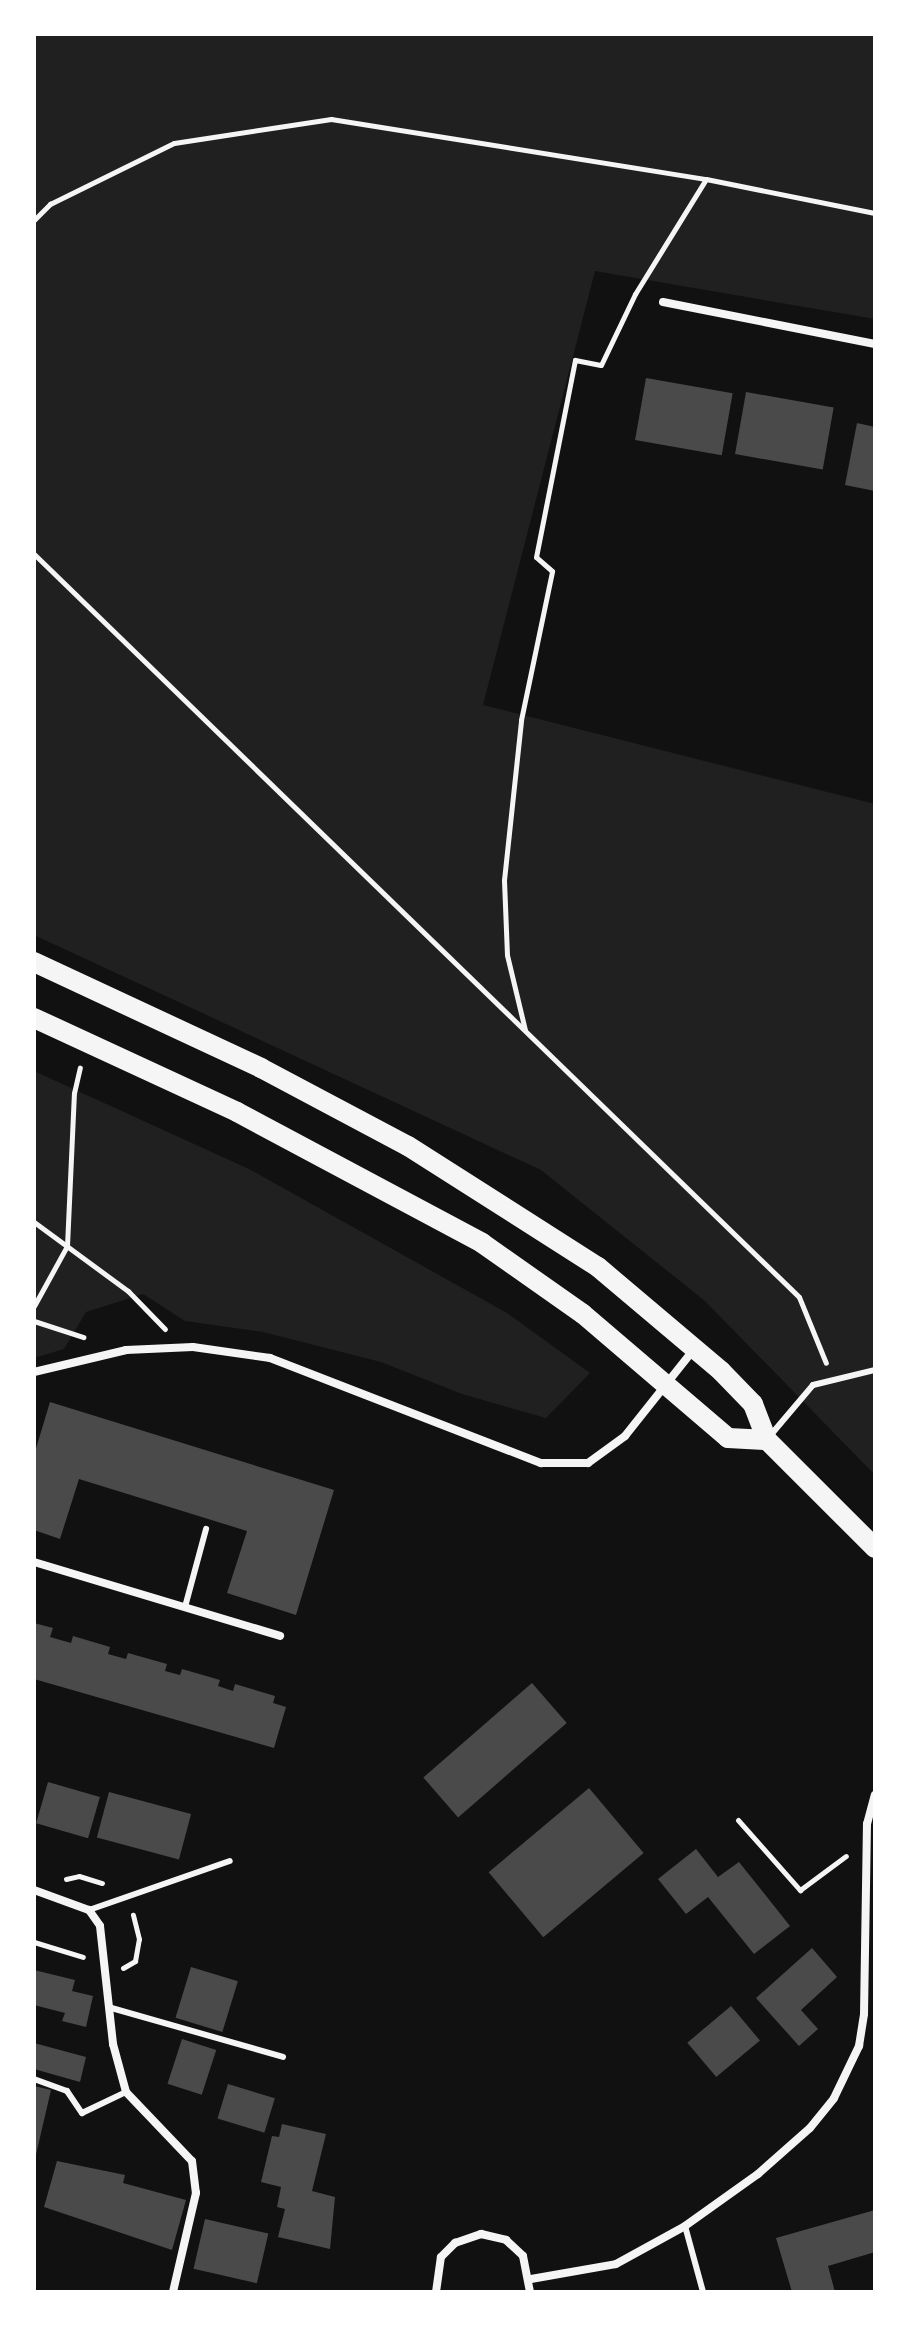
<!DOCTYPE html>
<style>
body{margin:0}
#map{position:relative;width:909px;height:2326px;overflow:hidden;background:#111;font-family:Manrope,sans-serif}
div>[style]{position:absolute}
.green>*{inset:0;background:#202020}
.building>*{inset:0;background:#4a4a4a;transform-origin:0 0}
.path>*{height:5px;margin:-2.5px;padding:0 2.5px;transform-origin:2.5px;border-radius:2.5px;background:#f5f5f5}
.service>*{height:6px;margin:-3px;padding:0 3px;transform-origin:3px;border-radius:3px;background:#f5f5f5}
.minor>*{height:8px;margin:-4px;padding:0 4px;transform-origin:4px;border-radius:4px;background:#f5f5f5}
.primary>*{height:20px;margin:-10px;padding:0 10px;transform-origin:10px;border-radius:10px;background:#f5f5f5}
span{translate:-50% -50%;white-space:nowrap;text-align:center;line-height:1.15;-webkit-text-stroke:6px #fff;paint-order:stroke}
.frame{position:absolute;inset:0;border:36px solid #fff;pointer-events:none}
</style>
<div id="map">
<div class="green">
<div style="clip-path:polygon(34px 34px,875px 34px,875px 319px,595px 271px,483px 705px,875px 804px,875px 1475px,705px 1301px,541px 1170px,34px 935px)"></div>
<div style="clip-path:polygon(34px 1071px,251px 1170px,507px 1313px,590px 1373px,546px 1418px,462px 1394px,381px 1362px,263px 1332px,185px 1321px,143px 1294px,86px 1312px,64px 1349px,34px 1358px)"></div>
</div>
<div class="building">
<div style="left:646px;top:378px;width:88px;height:63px;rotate:10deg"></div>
<div style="left:746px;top:392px;width:89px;height:63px;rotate:10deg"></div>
<div style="clip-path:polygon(857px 423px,875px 427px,875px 491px,845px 485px)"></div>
<div style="clip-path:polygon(50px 1402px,334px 1490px,296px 1615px,227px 1593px,247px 1531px,79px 1479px,60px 1539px,34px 1530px,34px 1455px)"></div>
<div style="clip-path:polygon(34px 1623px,53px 1628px,50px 1637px,71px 1643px,73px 1636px,110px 1647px,108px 1654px,126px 1659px,128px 1653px,167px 1664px,165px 1671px,180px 1675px,182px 1669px,220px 1680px,218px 1686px,233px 1691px,235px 1684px,275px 1696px,273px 1703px,286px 1707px,274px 1748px,34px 1679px)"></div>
<div style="left:532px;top:1683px;width:53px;height:144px;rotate:49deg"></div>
<div style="left:48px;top:1782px;width:54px;height:43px;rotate:16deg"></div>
<div style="left:589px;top:1788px;width:85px;height:131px;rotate:50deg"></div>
<div style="left:109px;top:1792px;width:85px;height:47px;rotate:15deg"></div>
<div style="clip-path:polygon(696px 1849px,718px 1877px,739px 1862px,790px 1926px,754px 1954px,708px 1897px,686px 1914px,658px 1879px)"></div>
<div style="clip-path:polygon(812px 1948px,837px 1977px,801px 2010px,818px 2029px,799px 2046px,756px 1998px)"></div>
<div style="left:191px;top:1967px;width:49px;height:53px;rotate:17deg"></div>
<div style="clip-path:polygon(34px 1970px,75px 1980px,72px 1991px,93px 1996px,86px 2027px,62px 2021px,65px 2013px,34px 2005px)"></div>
<div style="left:731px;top:2006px;width:45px;height:57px;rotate:50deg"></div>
<div style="left:182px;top:2039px;width:36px;height:47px;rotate:18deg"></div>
<div style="clip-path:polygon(34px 2043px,86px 2057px,80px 2082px,34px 2069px)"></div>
<div style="left:228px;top:2084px;width:49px;height:36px;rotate:17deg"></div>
<div style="clip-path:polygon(34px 2086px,51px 2090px,35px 2159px,34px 2159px)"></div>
<div style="clip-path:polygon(282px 2124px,326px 2134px,312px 2191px,335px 2197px,330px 2249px,278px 2237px,285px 2209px,277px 2207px,281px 2187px,261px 2182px,272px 2136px,279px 2137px)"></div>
<div style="clip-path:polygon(57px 2161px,125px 2175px,123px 2183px,186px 2200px,172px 2250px,44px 2207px)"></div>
<div style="clip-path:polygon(875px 2210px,875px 2252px,828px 2266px,835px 2292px,792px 2292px,776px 2238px)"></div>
<div style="left:205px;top:2219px;width:65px;height:51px;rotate:13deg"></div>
</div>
<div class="path">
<div style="left:34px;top:220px;width:23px;rotate:-45deg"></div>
<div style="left:50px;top:204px;width:138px;rotate:-26.2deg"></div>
<div style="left:174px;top:143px;width:159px;rotate:-8.7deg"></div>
<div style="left:331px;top:119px;width:380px;rotate:9.1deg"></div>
<div style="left:706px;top:179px;width:172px;rotate:11.4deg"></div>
<div style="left:34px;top:554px;width:1066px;rotate:44.16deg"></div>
<div style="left:799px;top:1297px;width:71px;rotate:67.8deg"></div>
<div style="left:525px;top:1030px;width:77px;rotate:-103.5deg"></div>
<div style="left:507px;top:955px;width:75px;rotate:-92.3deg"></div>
<div style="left:504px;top:880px;width:161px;rotate:-83.9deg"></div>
<div style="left:521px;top:720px;width:152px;rotate:-78.2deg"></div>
<div style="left:552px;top:571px;width:21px;rotate:-139deg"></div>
<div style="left:536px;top:557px;width:201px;rotate:-78.8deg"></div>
<div style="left:575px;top:360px;width:26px;rotate:11deg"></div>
<div style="left:601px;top:365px;width:79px;rotate:-64.4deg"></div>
<div style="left:635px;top:294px;width:135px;rotate:-58.3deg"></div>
<div style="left:34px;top:1222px;width:117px;rotate:36.3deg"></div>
<div style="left:128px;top:1291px;width:53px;rotate:45.8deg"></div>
<div style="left:34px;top:1306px;width:68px;rotate:-61.2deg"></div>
<div style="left:67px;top:1246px;width:153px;rotate:-87.4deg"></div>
<div style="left:74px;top:1093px;width:26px;rotate:-77deg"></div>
<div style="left:34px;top:1321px;width:52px;rotate:18.1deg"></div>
<div style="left:738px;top:1820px;width:94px;rotate:48.5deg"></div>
<div style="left:800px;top:1890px;width:57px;rotate:-36.5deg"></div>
<div style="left:66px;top:1879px;width:13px;rotate:-13deg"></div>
<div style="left:79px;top:1876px;width:24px;rotate:17deg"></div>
<div style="left:34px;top:1942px;width:51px;rotate:17deg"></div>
<div style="left:123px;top:1968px;width:14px;rotate:-30deg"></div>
<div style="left:135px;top:1961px;width:22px;rotate:-80deg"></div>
<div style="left:139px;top:1939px;width:25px;rotate:-104deg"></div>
</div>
<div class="service">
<div style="left:769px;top:1437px;width:68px;rotate:-49.8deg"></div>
<div style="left:813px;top:1385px;width:64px;rotate:-13.6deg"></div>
<div style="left:185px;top:1607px;width:81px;rotate:-74.9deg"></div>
<div style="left:89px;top:1910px;width:149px;rotate:-19.2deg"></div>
<div style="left:108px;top:2007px;width:182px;rotate:15.9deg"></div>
<div style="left:34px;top:2079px;width:35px;rotate:20deg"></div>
<div style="left:67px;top:2091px;width:27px;rotate:56deg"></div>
<div style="left:82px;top:2113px;width:49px;rotate:-25.5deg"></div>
<div style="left:685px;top:2226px;width:68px;rotate:74.7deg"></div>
</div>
<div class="minor">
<div style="left:663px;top:302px;width:216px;rotate:11.2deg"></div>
<div style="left:34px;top:1372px;width:95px;rotate:-13.4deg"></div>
<div style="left:126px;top:1350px;width:67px;rotate:-2.6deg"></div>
<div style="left:193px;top:1347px;width:78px;rotate:8.1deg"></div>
<div style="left:270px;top:1358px;width:291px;rotate:21.2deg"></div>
<div style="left:541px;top:1463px;width:47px"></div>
<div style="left:588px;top:1463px;width:46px;rotate:-36.1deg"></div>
<div style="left:625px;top:1436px;width:112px;rotate:-51.5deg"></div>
<div style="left:34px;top:1562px;width:257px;rotate:16.7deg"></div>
<div style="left:34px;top:1890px;width:59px;rotate:20deg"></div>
<div style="left:89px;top:1910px;width:19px;rotate:55deg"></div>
<div style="left:100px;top:1926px;width:119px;rotate:83.7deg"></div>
<div style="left:113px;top:2044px;width:50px;rotate:74.8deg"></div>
<div style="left:126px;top:2092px;width:95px;rotate:46.3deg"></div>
<div style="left:192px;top:2161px;width:32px;rotate:83deg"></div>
<div style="left:196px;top:2193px;width:102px;rotate:103.1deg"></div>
<div style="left:531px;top:2279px;width:86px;rotate:-10deg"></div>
<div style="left:616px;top:2264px;width:79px;rotate:-28.8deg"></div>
<div style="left:685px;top:2226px;width:90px;rotate:-35.5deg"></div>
<div style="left:758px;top:2174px;width:69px;rotate:-41.5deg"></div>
<div style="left:810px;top:2128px;width:38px;rotate:-51deg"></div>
<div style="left:834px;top:2098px;width:58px;rotate:-64.3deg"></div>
<div style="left:859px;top:2046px;width:32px;rotate:-81deg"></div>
<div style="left:864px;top:2014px;width:190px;rotate:-89.1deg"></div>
<div style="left:867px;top:1824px;width:30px;rotate:-75deg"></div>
<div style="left:436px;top:2292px;width:35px;rotate:-82deg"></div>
<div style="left:441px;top:2257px;width:20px;rotate:-45deg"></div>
<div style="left:455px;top:2243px;width:28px;rotate:-19deg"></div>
<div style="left:481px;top:2234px;width:26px;rotate:13deg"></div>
<div style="left:506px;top:2240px;width:23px;rotate:43deg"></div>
<div style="left:523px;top:2256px;width:37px;rotate:79deg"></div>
</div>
<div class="primary">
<div style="left:34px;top:962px;width:251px;rotate:25deg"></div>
<div style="left:261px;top:1068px;width:166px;rotate:28deg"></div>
<div style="left:408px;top:1146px;width:225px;rotate:32.5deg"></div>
<div style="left:598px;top:1267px;width:161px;rotate:40.2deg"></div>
<div style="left:721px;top:1371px;width:46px;rotate:45.9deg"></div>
<div style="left:753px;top:1404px;width:39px;rotate:69deg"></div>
<div style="left:767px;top:1440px;width:153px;rotate:45deg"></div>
<div style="left:34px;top:1018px;width:224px;rotate:24.8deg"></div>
<div style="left:237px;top:1112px;width:278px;rotate:28.1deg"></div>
<div style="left:482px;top:1243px;width:123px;rotate:35.1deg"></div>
<div style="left:583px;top:1314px;width:191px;rotate:40.5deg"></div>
<div style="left:728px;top:1438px;width:39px;rotate:3deg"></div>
</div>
<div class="frame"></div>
</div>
